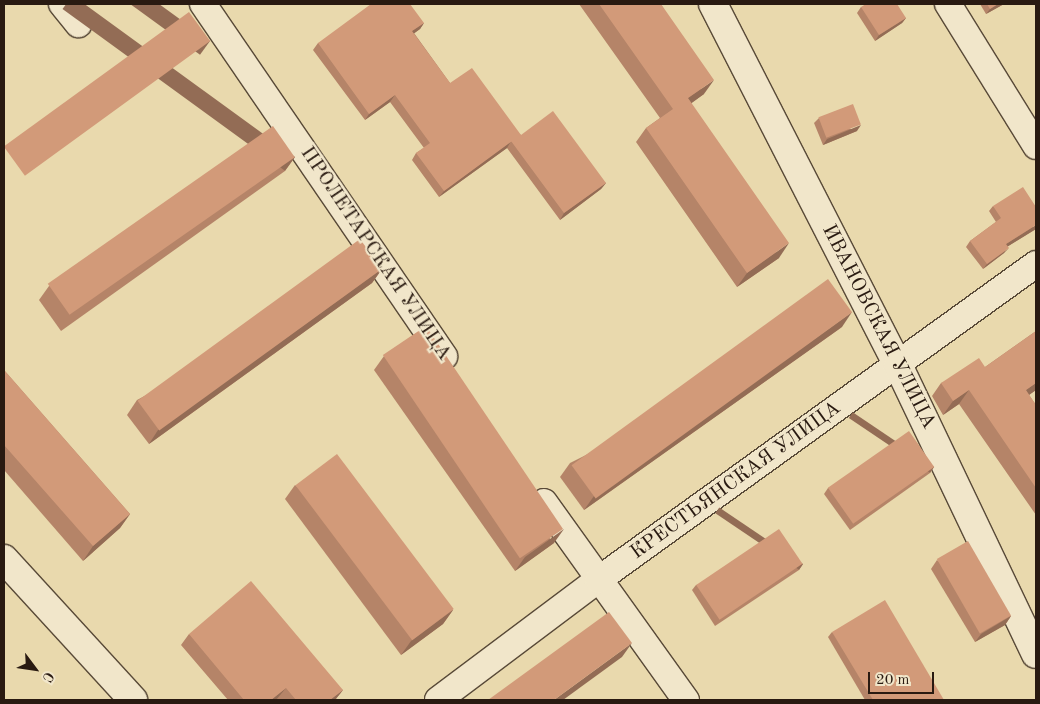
<!DOCTYPE html>
<meta charset="utf-8">
<style>
body{margin:0}
#map{position:relative;width:1040px;height:704px;overflow:hidden;background:#e9d9ad;font-family:"Old Standard TT",serif}
div>[style]{position:absolute}
.roads{filter:drop-shadow(1px 0 #594a38) drop-shadow(-1px 0 #594a38) drop-shadow(0 1px #594a38) drop-shadow(0 -1px #594a38)}
.minor>*{height:26px;margin:-13px;padding:0 13px;transform-origin:13px;border-radius:13px;background:#f1e6ca}
.tertiary>*{height:28px;margin:-14px;padding:0 14px;transform-origin:14px;border-radius:14px;background:#f1e6ca}
.secondary>*{height:28px;margin:-14px;padding:0 14px;transform-origin:14px;border-radius:14px;background:#f1e6ca}
.wall>*{inset:0;background:#b58468}
.shaded-wall>*{inset:0;background:#936c55;transform-origin:0 0}
.building>*{inset:0;background:#d29a79;transform-origin:0 0}
span{translate:-50% -50%;white-space:nowrap;text-align:center;line-height:1.15;-webkit-text-stroke:4.5px #f1e6ca;paint-order:stroke}
.street-label{font-size:20px;color:#291a11}
.frame{position:absolute;inset:0;border:5px solid #291a11;pointer-events:none}
.north{position:absolute;left:10px;top:644px;width:50px;height:50px;-webkit-text-stroke:4px #f1e6ca;paint-order:stroke;rotate:121deg;font-size:14px;font-weight:700;line-height:20px;text-align:center;color:#291a11}
.north::after{content:'';display:block;margin:auto;width:18px;height:22px;background:#291a11;clip-path:polygon(50% 0,100% 100%,50% 72%,0 100%)}
.scale{position:absolute;left:868px;top:672px;width:66px;height:22px;box-sizing:border-box;border:2px solid #291a11;border-top:0;padding-left:6px;font-size:15px;line-height:18px;white-space:nowrap;color:#291a11;-webkit-text-stroke:4px #f1e6ca;paint-order:stroke}
</style>
<div id="map">
<div class="roads">
<div class="minor">
<div style="left:62px;top:4px;width:26px;rotate:51deg"></div>
<div style="left:203px;top:4px;width:427px;rotate:55.6deg"></div>
<div style="left:948px;top:4px;width:167px;rotate:58.2deg"></div>
<div style="left:544px;top:502px;width:244px;rotate:54.4deg"></div>
<div style="left:438px;top:700px;width:200px;rotate:-36.9deg"></div>
<div style="left:598px;top:580px;width:540px;rotate:-35.81deg"></div>
</div>
<div class="tertiary">
<div style="left:713px;top:4px;width:406px;rotate:62.9deg"></div>
<div style="left:898px;top:365px;width:320px;rotate:64.5deg"></div>
</div>
<div class="secondary">
<div style="left:4px;top:559px;width:191px;rotate:47.5deg"></div>
</div>
</div>
<div class="wall">
<div style="clip-path:polygon(579px 4px,661px 4px,704px 94px,691px 103px,779px 258px,737px 287px,636px 142px,646px 128px,660px 118px)"></div>
<div style="clip-path:polygon(980px 4px,1004px 4px,986px 14px)"></div>
<div style="clip-path:polygon(861px 7px,906px 18px,902px 23px,875px 41px,857px 13px)"></div>
<div style="clip-path:polygon(424px 23px,420px 29px,414px 33px,450px 83px,521px 135px,606px 183px,601px 189px,560px 220px,507px 148px,439px 197px,412px 160px,416px 153px,424px 148px,390px 102px,365px 120px,313px 50px,318px 43px)"></div>
<div style="clip-path:polygon(819px 118px,857px 131px,823px 145px,814px 123px)"></div>
<div style="clip-path:polygon(295px 157px,285px 171px,61px 331px,39px 300px,49px 286px)"></div>
<div style="clip-path:polygon(993px 206px,1036px 229px,1008px 246px,1004px 253px,983px 269px,966px 247px,970px 241px,996px 222px,989px 211px)"></div>
<div style="clip-path:polygon(382px 269px,372px 283px,149px 444px,127px 415px,137px 400px)"></div>
<div style="clip-path:polygon(842px 327px,584px 510px,560px 477px,570px 463px)"></div>
<div style="clip-path:polygon(1036px 331px,1036px 390px,1029px 395px,1036px 405px,1036px 515px,959px 404px,943px 415px,932px 396px,941px 383px,985px 367px)"></div>
<div style="clip-path:polygon(384px 356px,554px 543px,515px 571px,374px 370px)"></div>
<div style="clip-path:polygon(4px 370px,130px 514px,120px 528px,83px 561px,4px 470px)"></div>
<div style="clip-path:polygon(934px 467px,930px 473px,850px 530px,824px 494px,828px 488px)"></div>
<div style="clip-path:polygon(295px 485px,453px 610px,443px 624px,401px 655px,285px 499px)"></div>
<div style="clip-path:polygon(937px 560px,1011px 616px,1005px 625px,975px 642px,931px 569px)"></div>
<div style="clip-path:polygon(803px 564px,799px 570px,715px 626px,692px 590px,696px 585px)"></div>
<div style="clip-path:polygon(832px 632px,944px 700px,865px 700px,828px 637px)"></div>
<div style="clip-path:polygon(189px 634px,343px 690px,335px 700px,280px 700px,278px 699px,276px 700px,228px 700px,181px 645px)"></div>
</div>
<div class="shaded-wall">
<div style="clip-path:polygon(998px 4px,1004px 4px,986px 14px,990px 9px)"></div>
<div style="clip-path:polygon(906px 18px,902px 23px,875px 41px,879px 35px)"></div>
<div style="clip-path:polygon(424px 23px,420px 29px,408px 38px,412px 31px)"></div>
<div style="left:210px;top:41px;width:17px;height:255px;rotate:126deg"></div>
<div style="clip-path:polygon(714px 80px,704px 94px,678px 113px,688px 98px)"></div>
<div style="clip-path:polygon(395px 95px,390px 102px,365px 120px,369px 114px)"></div>
<div style="clip-path:polygon(861px 125px,857px 131px,823px 145px,827px 139px)"></div>
<div style="clip-path:polygon(511px 141px,507px 148px,439px 197px,444px 191px)"></div>
<div style="left:295px;top:157px;width:17px;height:275px;rotate:126deg"></div>
<div style="clip-path:polygon(606px 183px,601px 189px,560px 220px,564px 213px)"></div>
<div style="clip-path:polygon(1036px 225px,1036px 229px,1002px 250px,1006px 244px)"></div>
<div style="clip-path:polygon(789px 243px,779px 258px,737px 287px,747px 273px)"></div>
<div style="clip-path:polygon(1009px 248px,1004px 253px,983px 269px,987px 264px)"></div>
<div style="clip-path:polygon(382px 269px,372px 283px,149px 444px,158px 430px)"></div>
<div style="clip-path:polygon(852px 312px,842px 327px,584px 510px,594px 496px)"></div>
<div style="clip-path:polygon(1036px 383px,1036px 390px,1016px 404px,1026px 390px)"></div>
<div style="clip-path:polygon(969px 390px,959px 404px,943px 415px,953px 401px)"></div>
<div style="left:934px;top:467px;width:7px;height:98px;rotate:124deg"></div>
<div style="clip-path:polygon(130px 514px,120px 528px,83px 561px,93px 546px)"></div>
<div style="clip-path:polygon(564px 529px,554px 543px,515px 571px,525px 557px)"></div>
<div style="left:803px;top:564px;width:7px;height:101px;rotate:124deg"></div>
<div style="clip-path:polygon(453px 610px,443px 624px,401px 655px,411px 641px)"></div>
<div style="clip-path:polygon(1011px 616px,1005px 625px,975px 642px,981px 634px)"></div>
<div style="clip-path:polygon(632px 643px,622px 657px,563px 700px,554px 700px)"></div>
<div style="clip-path:polygon(286px 688px,276px 700px,271px 700px)"></div>
<div style="clip-path:polygon(343px 690px,335px 700px,330px 700px)"></div>
</div>
<div class="building">
<div style="clip-path:polygon(371px 4px,410px 4px,424px 23px,412px 31px,450px 83px,472px 68px,521px 135px,553px 111px,606px 183px,564px 213px,511px 141px,519px 136px,444px 191px,416px 153px,430px 143px,395px 95px,369px 114px,318px 43px)"></div>
<div style="clip-path:polygon(599px 4px,661px 4px,714px 80px,688px 98px,789px 243px,747px 273px,646px 128px,673px 109px)"></div>
<div style="clip-path:polygon(866px 4px,897px 4px,906px 18px,879px 35px,861px 7px)"></div>
<div style="clip-path:polygon(987px 4px,998px 4px,990px 9px)"></div>
<div style="left:189px;top:12px;width:36px;height:229px;rotate:54deg"></div>
<div style="left:853px;top:104px;width:22px;height:37px;rotate:69deg"></div>
<div style="left:273px;top:126px;width:38px;height:275px;rotate:55deg"></div>
<div style="clip-path:polygon(1023px 187px,1036px 207px,1036px 225px,1006px 244px,1009px 248px,987px 264px,970px 241px,1001px 218px,993px 206px)"></div>
<div style="left:360px;top:239px;width:37px;height:275px;rotate:54deg"></div>
<div style="left:828px;top:279px;width:41px;height:317px;rotate:54deg"></div>
<div style="left:426px;top:326px;width:245px;height:52px;rotate:56deg"></div>
<div style="clip-path:polygon(1036px 331px,1036px 383px,1026px 390px,1036px 405px,1036px 488px,969px 390px,953px 401px,941px 383px,979px 358px,985px 367px)"></div>
<div style="clip-path:polygon(4px 370px,130px 514px,93px 546px,4px 445px)"></div>
<div style="left:909px;top:431px;width:44px;height:99px;rotate:55deg"></div>
<div style="left:337px;top:454px;width:194px;height:52px;rotate:53deg"></div>
<div style="left:779px;top:529px;width:42px;height:100px;rotate:56deg"></div>
<div style="left:968px;top:541px;width:86px;height:36px;rotate:60deg"></div>
<div style="clip-path:polygon(251px 581px,343px 690px,330px 700px,296px 700px,286px 688px,271px 700px,244px 700px,189px 634px)"></div>
<div style="clip-path:polygon(885px 600px,944px 700px,873px 700px,832px 632px)"></div>
<div style="clip-path:polygon(609px 612px,632px 643px,554px 700px,488px 700px)"></div>
</div>
<div class="street-label">
<span style="left:375px;top:254px;rotate:56deg">ПРОЛЕТАРСКАЯ УЛИЦА</span>
<span style="left:878px;top:327px;rotate:63deg">ИВАНОВСКАЯ УЛИЦА</span>
<span style="left:736px;top:481px;rotate:-36deg">КРЕСТЬЯНСКАЯ УЛИЦА</span>
</div>
<div class="frame"></div>
<div class="north">С</div>
<div class="scale">20 m</div>
</div>
